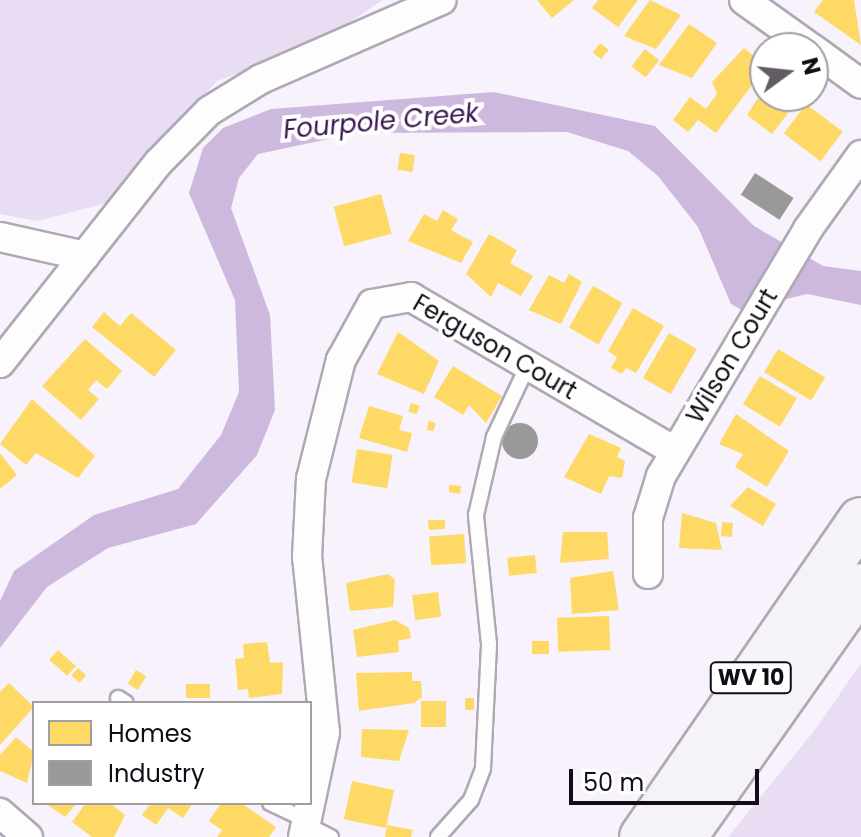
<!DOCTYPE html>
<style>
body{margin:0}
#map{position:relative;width:861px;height:837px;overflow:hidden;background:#f7f2fb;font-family:Poppins,sans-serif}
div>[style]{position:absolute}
.green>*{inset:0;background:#e9ddf4}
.water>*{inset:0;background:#cdb9de}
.homes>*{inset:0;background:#ffd966;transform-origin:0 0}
.industry>*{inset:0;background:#999;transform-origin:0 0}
.round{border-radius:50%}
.roads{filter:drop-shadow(2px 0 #aea9b2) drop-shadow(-2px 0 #aea9b2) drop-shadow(0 2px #aea9b2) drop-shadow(0 -2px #aea9b2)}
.lane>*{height:14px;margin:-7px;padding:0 7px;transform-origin:7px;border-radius:7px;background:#fefdfe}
.street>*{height:28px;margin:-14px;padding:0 14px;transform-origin:14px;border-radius:14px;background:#fefdfe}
.primary>*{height:44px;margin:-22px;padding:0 22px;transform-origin:22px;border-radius:22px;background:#f6f3f8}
span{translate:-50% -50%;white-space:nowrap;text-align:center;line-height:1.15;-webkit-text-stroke:8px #fff;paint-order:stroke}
.shield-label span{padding:2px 6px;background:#fff;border:2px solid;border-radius:6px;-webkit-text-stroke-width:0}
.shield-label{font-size:22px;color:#110c15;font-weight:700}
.street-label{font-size:24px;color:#110c15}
.water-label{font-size:26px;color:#3b1852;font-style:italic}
.legend{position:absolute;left:32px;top:701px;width:280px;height:104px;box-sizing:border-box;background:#fff;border:2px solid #a09ea1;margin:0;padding:10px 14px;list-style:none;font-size:24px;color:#110c15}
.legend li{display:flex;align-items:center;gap:16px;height:40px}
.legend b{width:40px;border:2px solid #a09ea1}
.north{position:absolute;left:749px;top:32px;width:80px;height:80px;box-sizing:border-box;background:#fff;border:2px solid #a09ea1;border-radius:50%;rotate:75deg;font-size:22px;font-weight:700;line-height:32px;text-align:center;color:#110c15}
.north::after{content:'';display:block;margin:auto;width:28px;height:36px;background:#625c66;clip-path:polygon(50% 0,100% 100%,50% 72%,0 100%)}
.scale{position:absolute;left:569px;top:769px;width:190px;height:36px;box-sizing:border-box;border:4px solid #110c15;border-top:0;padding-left:10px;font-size:24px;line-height:28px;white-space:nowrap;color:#110c15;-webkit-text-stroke:6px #fff;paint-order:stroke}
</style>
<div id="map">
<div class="green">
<div style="clip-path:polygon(0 0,383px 0,312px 47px,217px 81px,106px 203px,38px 221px,0 214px)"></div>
<div style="clip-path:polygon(861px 663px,861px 837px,728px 837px,818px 726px)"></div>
</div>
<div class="water">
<div style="clip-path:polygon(494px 92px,655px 126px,754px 226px,823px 266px,861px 271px,861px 305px,807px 294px,742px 310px,731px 304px,698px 227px,658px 176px,628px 151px,567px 132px,357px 133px,258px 154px,239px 178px,231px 208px,270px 315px,275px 410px,257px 455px,196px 524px,108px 548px,47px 587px,0 648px,0 601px,14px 571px,94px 515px,178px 489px,221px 435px,239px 392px,235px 300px,189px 193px,203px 148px,223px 128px,271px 109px)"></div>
</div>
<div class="homes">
<div style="clip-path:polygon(537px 0,574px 0,552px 18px)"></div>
<div style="clip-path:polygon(598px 0,638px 0,618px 27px,592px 8px)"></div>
<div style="clip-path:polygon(650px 0,681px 15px,656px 49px,624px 36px)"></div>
<div style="clip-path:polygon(823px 0,854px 0,861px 45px,814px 12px)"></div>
<div style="clip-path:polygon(689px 24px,717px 43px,692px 78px,659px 65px)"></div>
<div style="left:600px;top:43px;width:11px;height:12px;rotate:38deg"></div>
<div style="clip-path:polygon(744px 48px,760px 61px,755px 69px,761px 73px,716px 133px,698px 120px,688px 132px,673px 120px,690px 97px,706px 109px,717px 94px,712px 82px)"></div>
<div style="left:645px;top:49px;width:18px;height:22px;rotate:38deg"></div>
<div style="clip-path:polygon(765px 87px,765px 96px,798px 100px,772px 134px,747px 115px)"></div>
<div style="left:806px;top:104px;width:46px;height:37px;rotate:37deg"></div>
<div style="left:400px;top:153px;width:15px;height:17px;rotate:8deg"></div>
<div style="left:381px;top:194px;width:41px;height:49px;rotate:75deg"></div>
<div style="clip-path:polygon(443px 210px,458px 219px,451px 230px,473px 242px,461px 263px,408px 241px,424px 214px,437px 221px)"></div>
<div style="clip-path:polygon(489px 234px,517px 250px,510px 263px,533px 276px,521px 296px,498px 283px,491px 297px,466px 274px)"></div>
<div style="clip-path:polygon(569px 274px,582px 282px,561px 324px,529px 310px,549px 275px,564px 283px)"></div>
<div style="left:593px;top:286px;width:34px;height:48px;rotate:30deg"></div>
<div style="clip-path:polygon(633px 308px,664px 326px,636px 373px,626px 368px,622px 374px,611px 368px,617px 357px,608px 351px)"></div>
<div style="clip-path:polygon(104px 312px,120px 326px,131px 313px,176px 350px,154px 377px,92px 327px)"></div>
<div style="clip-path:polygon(398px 332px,439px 361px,424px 394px,377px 374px)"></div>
<div style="left:669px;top:333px;width:32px;height:52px;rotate:30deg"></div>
<div style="clip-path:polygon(85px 339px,122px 371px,107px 389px,96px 380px,88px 390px,99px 399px,81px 420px,42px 386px)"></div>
<div style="left:778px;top:349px;width:55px;height:27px;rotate:31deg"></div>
<div style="clip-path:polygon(453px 366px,502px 396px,486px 423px,469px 405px,463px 415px,434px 397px)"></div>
<div style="left:760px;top:376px;width:43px;height:33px;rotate:31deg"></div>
<div style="clip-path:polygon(32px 399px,95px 456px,78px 478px,36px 453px,26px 465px,0 444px)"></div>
<div style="left:411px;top:403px;width:9px;height:9px;rotate:18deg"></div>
<div style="clip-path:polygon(369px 406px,403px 416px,399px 430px,412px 433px,407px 452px,359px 438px)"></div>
<div style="clip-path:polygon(736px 414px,789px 451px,767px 487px,735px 467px,743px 454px,719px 444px)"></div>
<div style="left:429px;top:421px;width:7px;height:9px;rotate:16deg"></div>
<div style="clip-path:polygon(589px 434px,621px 448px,617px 457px,625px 461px,622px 478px,609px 476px,601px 494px,564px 477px)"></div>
<div style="left:357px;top:449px;width:36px;height:34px;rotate:9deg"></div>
<div style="clip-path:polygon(0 453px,17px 475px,0 489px)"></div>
<div style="clip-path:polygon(449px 485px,461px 486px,460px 494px,449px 492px)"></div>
<div style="clip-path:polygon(748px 487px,776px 504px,763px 526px,730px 506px)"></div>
<div style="clip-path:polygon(682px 513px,716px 523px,722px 550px,679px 548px)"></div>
<div style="clip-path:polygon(428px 520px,445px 520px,445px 529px,429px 530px)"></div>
<div style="left:722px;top:522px;width:11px;height:14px;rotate:5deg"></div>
<div style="clip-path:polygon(563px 532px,607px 532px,609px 559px,560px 563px)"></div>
<div style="left:464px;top:534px;width:29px;height:35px;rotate:86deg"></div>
<div style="left:535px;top:555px;width:18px;height:28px;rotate:84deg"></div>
<div style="clip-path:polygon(613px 571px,619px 610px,572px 614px,570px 578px)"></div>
<div style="clip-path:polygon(388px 574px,395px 580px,393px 607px,350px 611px,346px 583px)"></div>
<div style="left:438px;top:592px;width:25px;height:26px;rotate:83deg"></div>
<div style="left:609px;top:616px;width:34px;height:52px;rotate:88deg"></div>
<div style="clip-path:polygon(395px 620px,409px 628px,411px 638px,398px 641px,399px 652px,357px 657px,353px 630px)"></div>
<div style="left:549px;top:641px;width:13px;height:17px;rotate:90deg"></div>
<div style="clip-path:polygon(267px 642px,270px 663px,283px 662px,282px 694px,249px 698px,248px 689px,238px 690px,235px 659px,244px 658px,243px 644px)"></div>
<div style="left:58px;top:650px;width:24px;height:13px;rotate:42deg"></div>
<div style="left:78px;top:668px;width:11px;height:10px;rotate:41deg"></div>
<div style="left:136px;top:670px;width:12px;height:16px;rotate:31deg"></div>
<div style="clip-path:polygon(412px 672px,412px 681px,421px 681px,422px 697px,414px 703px,359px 711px,356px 673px)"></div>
<div style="clip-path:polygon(9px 683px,34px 707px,0 745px,0 692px)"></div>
<div style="left:210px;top:684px;width:14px;height:24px;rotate:90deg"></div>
<div style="left:465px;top:698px;width:9px;height:12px"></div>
<div style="left:421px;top:701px;width:25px;height:26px"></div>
<div style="clip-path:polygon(362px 729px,409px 730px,399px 761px,361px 757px)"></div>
<div style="clip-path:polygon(16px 737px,34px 752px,27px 783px,0 771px,0 755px)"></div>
<div style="left:352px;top:781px;width:43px;height:39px;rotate:12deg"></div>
<div style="clip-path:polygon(45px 803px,77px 803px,65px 817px)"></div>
<div style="clip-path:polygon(86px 803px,110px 803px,125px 815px,114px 837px,92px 837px,72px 822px)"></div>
<div style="clip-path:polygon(151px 803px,193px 803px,183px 818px,168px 808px,156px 825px,142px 815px)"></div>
<div style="clip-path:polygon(221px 803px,241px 803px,276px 827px,269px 837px,217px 837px,222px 830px,209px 821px)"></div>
<div style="clip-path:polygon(387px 825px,413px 830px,411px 837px,385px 837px)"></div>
</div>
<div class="industry">
<div style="left:755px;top:173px;width:46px;height:26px;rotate:33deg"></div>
<div class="round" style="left:502px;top:423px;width:36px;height:36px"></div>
</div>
<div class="roads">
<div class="lane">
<div style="left:118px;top:698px;width:9px;rotate:32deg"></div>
<div style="left:270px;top:803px;width:42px;rotate:25.3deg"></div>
<div style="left:307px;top:825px;width:27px;rotate:27deg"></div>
<div style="left:438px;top:837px;width:50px;rotate:-48.3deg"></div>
<div style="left:471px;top:800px;width:34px;rotate:-69deg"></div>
<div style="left:483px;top:768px;width:124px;rotate:-87.2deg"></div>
<div style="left:489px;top:644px;width:130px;rotate:-95.8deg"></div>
<div style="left:476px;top:515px;width:80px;rotate:-77deg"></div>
<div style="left:494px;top:437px;width:80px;rotate:-64.7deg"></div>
</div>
<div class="street">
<div style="left:744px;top:0;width:82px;rotate:35.6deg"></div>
<div style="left:813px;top:49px;width:59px;rotate:36.1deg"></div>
<div style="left:0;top:237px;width:87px;rotate:12.6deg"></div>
<div style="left:0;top:363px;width:256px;rotate:-51.7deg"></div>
<div style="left:159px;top:162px;width:71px;rotate:-45.6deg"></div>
<div style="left:209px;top:111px;width:61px;rotate:-31.6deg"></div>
<div style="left:261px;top:79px;width:197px;rotate:-23.6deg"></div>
<div style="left:648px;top:574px;width:56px;rotate:-90deg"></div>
<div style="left:648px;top:518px;width:44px;rotate:-72.8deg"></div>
<div style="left:661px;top:476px;width:287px;rotate:-59.2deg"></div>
<div style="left:808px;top:229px;width:91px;rotate:-54.4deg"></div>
<div style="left:0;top:813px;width:37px;rotate:41deg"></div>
<div style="left:303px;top:837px;width:106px;rotate:-78.1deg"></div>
<div style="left:325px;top:733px;width:177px;rotate:-95.8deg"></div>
<div style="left:307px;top:557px;width:78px;rotate:-87.1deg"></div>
<div style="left:311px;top:479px;width:123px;rotate:-75.9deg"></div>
<div style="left:341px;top:360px;width:64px;rotate:-61deg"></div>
<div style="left:372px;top:304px;width:40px;rotate:-10deg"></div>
<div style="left:411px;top:297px;width:306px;rotate:30.3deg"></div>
</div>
<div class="primary">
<div style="left:642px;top:837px;width:385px;rotate:-55.4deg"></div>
<div style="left:684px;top:837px;width:307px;rotate:-54.8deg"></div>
</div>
</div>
<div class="shield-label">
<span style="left:751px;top:678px">WV 10</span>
</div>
<div class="street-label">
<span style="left:495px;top:347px;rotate:30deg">Ferguson Court</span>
<span style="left:732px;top:356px;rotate:-59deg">Wilson Court</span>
</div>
<div class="water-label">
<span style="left:381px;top:122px;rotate:-5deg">Fourpole Creek</span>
</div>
<ul class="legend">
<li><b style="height:22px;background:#ffd966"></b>Homes</li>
<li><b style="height:22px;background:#999"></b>Industry</li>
</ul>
<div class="north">N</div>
<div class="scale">50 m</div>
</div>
